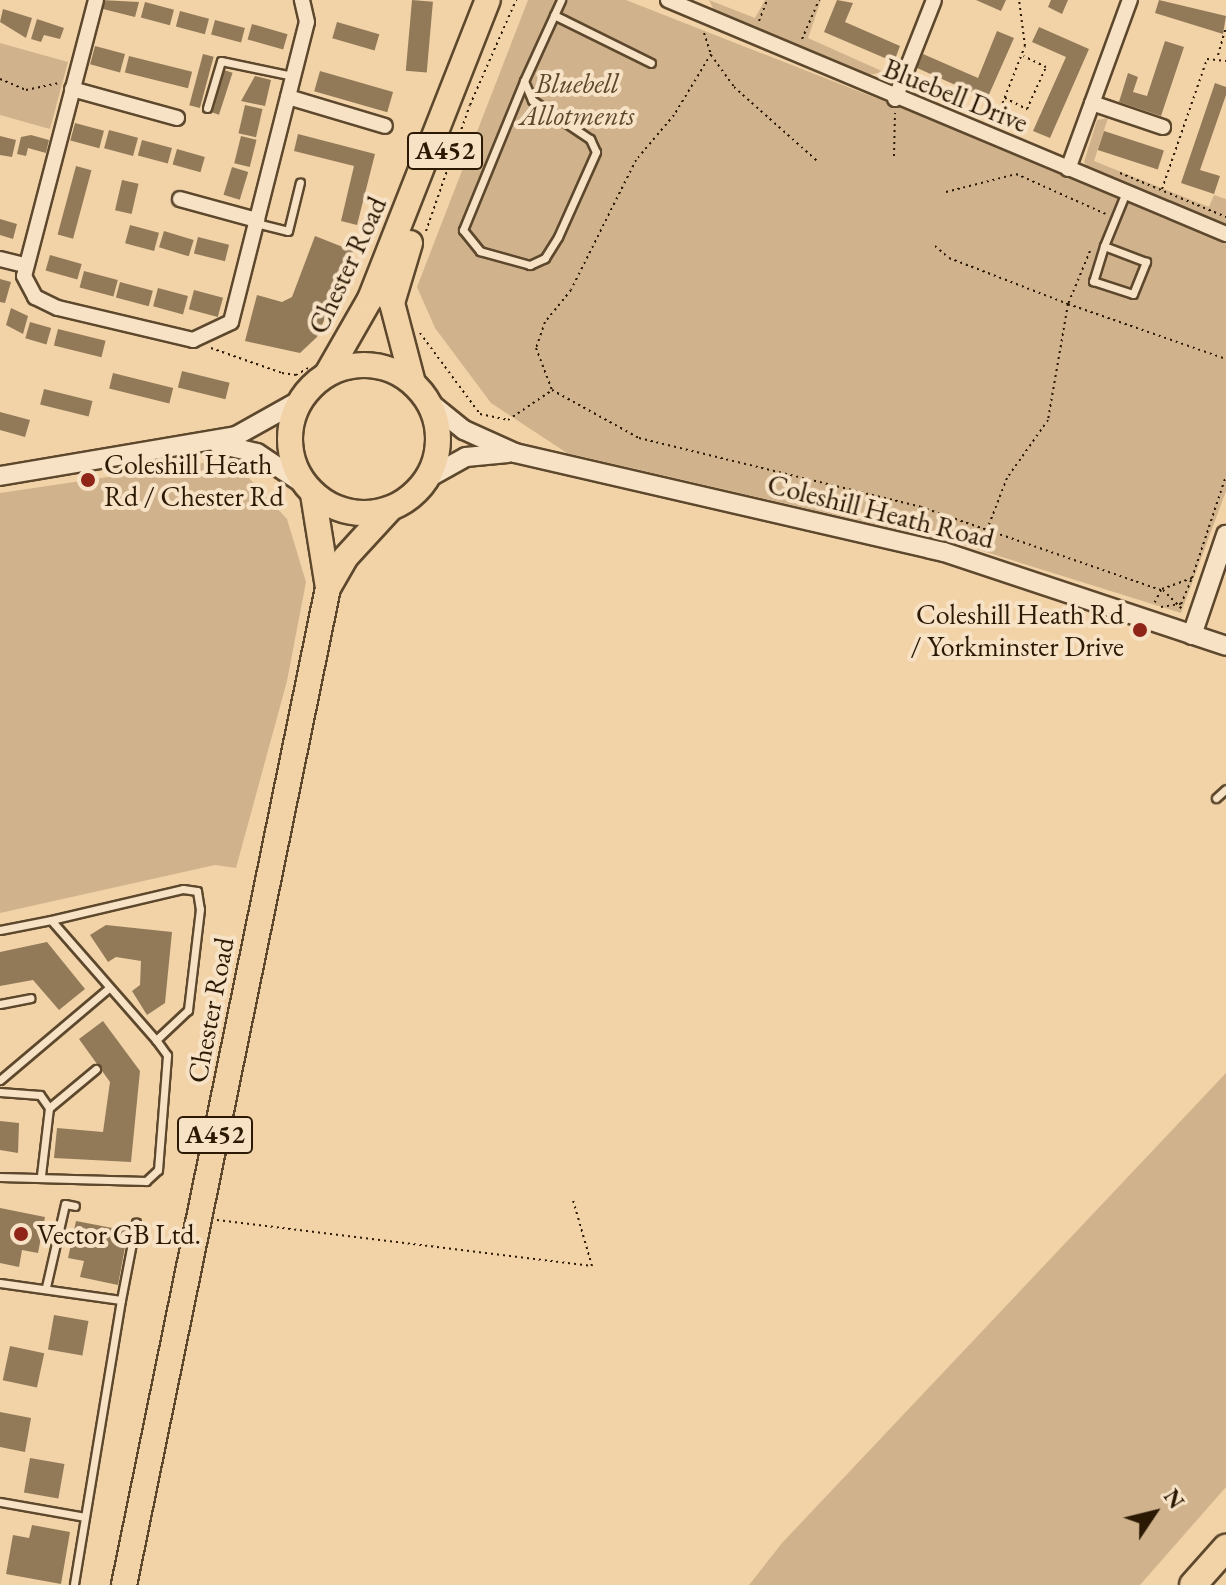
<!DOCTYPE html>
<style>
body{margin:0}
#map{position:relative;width:1226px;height:1585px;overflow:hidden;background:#f2d3a8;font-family:"EB Garamond",serif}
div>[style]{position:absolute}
.green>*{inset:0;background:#d0b38c}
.building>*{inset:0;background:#927a59;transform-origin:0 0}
.path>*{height:2px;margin-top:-1px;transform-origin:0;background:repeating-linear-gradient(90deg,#2b1904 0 2px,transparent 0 6px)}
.roads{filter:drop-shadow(2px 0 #5d482d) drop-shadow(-2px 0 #5d482d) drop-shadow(0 2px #5d482d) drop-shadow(0 -2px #5d482d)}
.service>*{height:7px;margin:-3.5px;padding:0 3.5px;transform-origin:3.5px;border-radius:3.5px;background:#f7e2c6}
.minor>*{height:14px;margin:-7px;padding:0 7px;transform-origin:7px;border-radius:7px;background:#f7e2c6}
.tertiary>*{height:18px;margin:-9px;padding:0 9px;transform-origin:9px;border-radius:9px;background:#f7e2c6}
.trunk>*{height:24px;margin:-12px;padding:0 12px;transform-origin:12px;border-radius:12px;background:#f2d3a8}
.trunk>.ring{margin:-12px;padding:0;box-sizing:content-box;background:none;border:24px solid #f2d3a8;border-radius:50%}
.motorway>*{height:26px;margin:-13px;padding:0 13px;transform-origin:13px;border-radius:13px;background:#f2d3a8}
.dots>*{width:22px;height:22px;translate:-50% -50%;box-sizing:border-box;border:4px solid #f7e2c6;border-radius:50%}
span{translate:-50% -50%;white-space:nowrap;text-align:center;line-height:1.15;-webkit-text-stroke:8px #f7e2c6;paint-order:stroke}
.shield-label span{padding:2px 6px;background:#f7e2c6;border:2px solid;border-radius:6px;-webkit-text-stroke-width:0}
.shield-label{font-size:26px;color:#2b1904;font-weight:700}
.park-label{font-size:28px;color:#5d472d;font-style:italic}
.street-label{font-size:28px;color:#2b1904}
.poi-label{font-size:28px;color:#2b1904}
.left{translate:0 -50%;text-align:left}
.right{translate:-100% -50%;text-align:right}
.north{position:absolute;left:1114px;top:1473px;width:80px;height:80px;-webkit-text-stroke:6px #f7e2c6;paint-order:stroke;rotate:55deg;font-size:22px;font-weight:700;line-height:32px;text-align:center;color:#2b1904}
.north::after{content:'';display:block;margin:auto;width:28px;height:36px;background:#2b1904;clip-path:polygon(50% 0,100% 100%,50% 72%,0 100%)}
</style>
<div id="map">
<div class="green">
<div style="clip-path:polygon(528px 0,626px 0,970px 135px,1226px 243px,1226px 491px,1181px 613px,957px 543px,567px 453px,491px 403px,435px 328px,417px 287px)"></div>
<div style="clip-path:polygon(709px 0,755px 18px,765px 0,821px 0,808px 38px,884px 72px,863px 76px,714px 10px)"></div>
<div style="clip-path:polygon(0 43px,68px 62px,50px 129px,0 115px)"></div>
<div style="clip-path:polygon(1108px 118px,1094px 161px,1209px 207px,1214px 195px,1226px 199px,1226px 228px,1089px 169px,1084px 162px,1097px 120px)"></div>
<div style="clip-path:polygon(209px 462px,248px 477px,287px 519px,306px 582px,287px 681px,236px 868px,215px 865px,0 913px,0 493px)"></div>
<div style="clip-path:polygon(1226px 1073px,1226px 1487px,1140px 1585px,749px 1585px,782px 1543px)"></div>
</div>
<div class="building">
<div style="clip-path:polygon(101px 0,139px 2px,135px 17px,99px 8px)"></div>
<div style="left:412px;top:0;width:21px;height:71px;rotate:5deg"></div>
<div style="clip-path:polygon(837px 0,853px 3px,845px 22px,900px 46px,894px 62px,824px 32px)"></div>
<div style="clip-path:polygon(976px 0,1006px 0,1001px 11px)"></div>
<div style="clip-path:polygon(1051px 0,1068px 0,1062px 14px,1048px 7px)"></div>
<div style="clip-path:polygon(1159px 0,1226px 16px,1223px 34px,1155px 13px)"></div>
<div style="left:145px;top:2px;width:30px;height:16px;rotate:15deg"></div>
<div style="clip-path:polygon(3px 9px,32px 18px,26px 38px,0 22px)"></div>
<div style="left:180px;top:11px;width:30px;height:16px;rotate:15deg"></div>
<div style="clip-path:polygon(37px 19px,64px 28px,60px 39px,44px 35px,41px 42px,31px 39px)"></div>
<div style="left:215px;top:20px;width:31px;height:15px;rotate:15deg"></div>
<div style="left:337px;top:22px;width:44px;height:17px;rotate:16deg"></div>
<div style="left:252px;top:24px;width:37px;height:16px;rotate:16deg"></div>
<div style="clip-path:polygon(1039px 27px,1089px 49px,1050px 138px,1033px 131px,1066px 57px,1032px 42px)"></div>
<div style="clip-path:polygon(997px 31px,1014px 38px,987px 99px,917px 68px,923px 54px,978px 78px)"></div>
<div style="clip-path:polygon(1165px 41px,1184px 47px,1161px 116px,1119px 102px,1128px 73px,1138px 77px,1133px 92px,1147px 96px)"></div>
<div style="left:95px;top:46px;width:31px;height:19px;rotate:15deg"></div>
<div style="left:203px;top:54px;width:11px;height:53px;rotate:15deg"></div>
<div style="left:129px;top:56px;width:65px;height:17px;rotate:14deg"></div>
<div style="left:224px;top:70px;width:9px;height:44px;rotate:18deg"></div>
<div style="left:320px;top:71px;width:76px;height:21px;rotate:16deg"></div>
<div style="clip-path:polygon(255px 76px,271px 80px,265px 106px,241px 101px)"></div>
<div style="clip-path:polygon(1215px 83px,1226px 87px,1226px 95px,1200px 170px,1220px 176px,1214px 194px,1181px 183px)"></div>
<div style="left:245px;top:105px;width:18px;height:29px;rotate:13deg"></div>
<div style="left:75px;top:123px;width:30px;height:18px;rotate:15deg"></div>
<div style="left:109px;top:130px;width:30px;height:19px;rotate:15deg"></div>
<div style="left:1104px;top:131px;width:63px;height:20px;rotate:18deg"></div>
<div style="clip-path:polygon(298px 134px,375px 154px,357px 225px,341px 221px,354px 166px,294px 151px)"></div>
<div style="clip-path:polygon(31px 135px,49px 140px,46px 153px,28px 148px,26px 156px,17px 154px,21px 137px)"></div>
<div style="clip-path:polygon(0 136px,16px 140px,12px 157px,0 155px)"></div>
<div style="left:241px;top:136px;width:16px;height:28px;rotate:14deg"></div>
<div style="left:142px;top:140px;width:31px;height:16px;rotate:15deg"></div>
<div style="left:177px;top:149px;width:29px;height:16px;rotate:16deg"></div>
<div style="left:76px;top:166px;width:16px;height:71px;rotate:15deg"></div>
<div style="left:232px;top:167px;width:17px;height:29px;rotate:17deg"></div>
<div style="left:122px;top:180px;width:17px;height:31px;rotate:13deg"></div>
<div style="clip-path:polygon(0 219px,17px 224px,13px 239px,0 235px)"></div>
<div style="left:130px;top:225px;width:30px;height:19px;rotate:15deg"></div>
<div style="left:164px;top:231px;width:31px;height:17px;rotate:17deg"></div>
<div style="clip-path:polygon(315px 236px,353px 251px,317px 337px,300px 353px,245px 341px,257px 295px,282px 302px,292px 297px)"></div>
<div style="left:198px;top:237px;width:32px;height:17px;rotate:14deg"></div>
<div style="left:50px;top:255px;width:33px;height:16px;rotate:16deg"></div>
<div style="left:84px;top:271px;width:35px;height:17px;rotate:15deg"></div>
<div style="clip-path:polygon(0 279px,11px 282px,5px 303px,0 302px)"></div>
<div style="left:120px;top:282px;width:34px;height:16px;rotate:15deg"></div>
<div style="left:158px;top:288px;width:31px;height:19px;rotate:15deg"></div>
<div style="left:194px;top:290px;width:30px;height:20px;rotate:15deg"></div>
<div style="clip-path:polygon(11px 308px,28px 316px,23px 334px,6px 325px)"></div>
<div style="left:30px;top:322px;width:22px;height:17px;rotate:16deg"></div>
<div style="left:58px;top:329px;width:49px;height:17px;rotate:14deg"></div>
<div style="left:182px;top:371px;width:49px;height:17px;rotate:14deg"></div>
<div style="left:113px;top:373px;width:62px;height:16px;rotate:14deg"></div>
<div style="left:44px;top:389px;width:50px;height:16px;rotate:14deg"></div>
<div style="clip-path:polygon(0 412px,30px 420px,25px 437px,0 430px)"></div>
<div style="clip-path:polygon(106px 925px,172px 932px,165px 1003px,147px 1015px,132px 991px,140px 985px,141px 961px,116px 957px,108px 962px,90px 935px)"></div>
<div style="clip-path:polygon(47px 942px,85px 989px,59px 1010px,33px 980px,0 986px,0 952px)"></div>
<div style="clip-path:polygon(103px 1021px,140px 1071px,131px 1162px,54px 1158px,57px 1128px,103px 1132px,110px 1082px,79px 1039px)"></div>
<div style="clip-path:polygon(0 1121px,19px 1123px,18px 1153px,0 1150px)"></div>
<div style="clip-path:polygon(0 1208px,45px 1217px,38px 1253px,22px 1250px,19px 1267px,0 1263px)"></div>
<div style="clip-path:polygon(76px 1221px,128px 1231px,118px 1285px,80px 1277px,84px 1261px,68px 1258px)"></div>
<div style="left:54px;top:1315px;width:35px;height:35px;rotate:10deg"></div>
<div style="left:10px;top:1346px;width:35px;height:35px;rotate:12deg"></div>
<div style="clip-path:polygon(0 1412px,31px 1418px,25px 1452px,0 1447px)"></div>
<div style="left:30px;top:1458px;width:35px;height:35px;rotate:10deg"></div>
<div style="clip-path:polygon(32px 1525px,70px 1532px,61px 1584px,6px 1574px,13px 1535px,29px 1538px)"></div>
</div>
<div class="path">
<div style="left:759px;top:21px;width:22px;rotate:-69deg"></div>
<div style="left:704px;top:33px;width:22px;rotate:72deg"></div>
<div style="left:711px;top:54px;width:71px;rotate:121.2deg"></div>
<div style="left:674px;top:115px;width:59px;rotate:130.2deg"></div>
<div style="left:636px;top:160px;width:145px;rotate:116.6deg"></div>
<div style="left:571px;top:290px;width:41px;rotate:129.1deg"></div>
<div style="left:545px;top:322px;width:28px;rotate:109deg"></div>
<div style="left:536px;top:348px;width:45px;rotate:69.1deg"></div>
<div style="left:552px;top:390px;width:99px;rotate:28.9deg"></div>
<div style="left:639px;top:438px;width:290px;rotate:13.7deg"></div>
<div style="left:921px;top:507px;width:254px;rotate:19.1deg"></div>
<div style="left:1161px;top:590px;width:16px;rotate:117deg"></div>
<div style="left:802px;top:39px;width:43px;rotate:-66.4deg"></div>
<div style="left:711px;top:55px;width:39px;rotate:54deg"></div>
<div style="left:734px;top:87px;width:111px;rotate:41.7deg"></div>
<div style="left:1218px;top:55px;width:29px;rotate:-74deg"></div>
<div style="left:0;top:79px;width:28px;rotate:23deg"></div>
<div style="left:26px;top:90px;width:35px;rotate:-12deg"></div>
<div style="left:1005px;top:98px;width:25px;rotate:27deg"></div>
<div style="left:1027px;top:109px;width:46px;rotate:-65.7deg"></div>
<div style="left:1046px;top:67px;width:25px;rotate:-154deg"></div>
<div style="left:996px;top:120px;width:79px;rotate:-68.6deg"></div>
<div style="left:1025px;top:46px;width:46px;rotate:-97.4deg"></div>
<div style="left:894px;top:156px;width:43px;rotate:-88.7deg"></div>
<div style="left:1120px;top:173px;width:115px;rotate:22.5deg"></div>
<div style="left:1162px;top:189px;width:138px;rotate:-70.9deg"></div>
<div style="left:1207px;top:59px;width:19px;rotate:6deg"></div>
<div style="left:946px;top:192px;width:72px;rotate:-14.4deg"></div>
<div style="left:1016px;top:174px;width:98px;rotate:24deg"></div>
<div style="left:426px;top:231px;width:133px;rotate:-70.8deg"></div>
<div style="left:470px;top:105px;width:115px;rotate:-66.3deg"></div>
<div style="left:935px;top:246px;width:18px;rotate:41deg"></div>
<div style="left:949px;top:258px;width:128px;rotate:21.1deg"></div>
<div style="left:1068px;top:304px;width:118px;rotate:99.8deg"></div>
<div style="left:1048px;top:420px;width:71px;rotate:125.3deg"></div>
<div style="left:1007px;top:478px;width:53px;rotate:111.2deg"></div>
<div style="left:1090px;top:251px;width:57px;rotate:112.5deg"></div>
<div style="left:1068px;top:304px;width:167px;rotate:19.2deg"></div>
<div style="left:420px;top:333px;width:101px;rotate:53.5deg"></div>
<div style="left:480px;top:414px;width:29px;rotate:12deg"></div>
<div style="left:508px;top:420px;width:52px;rotate:-34deg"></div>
<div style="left:211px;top:348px;width:75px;rotate:19.4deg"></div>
<div style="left:282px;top:373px;width:14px;rotate:8deg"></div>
<div style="left:296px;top:375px;width:14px;rotate:-30deg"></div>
<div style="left:1162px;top:589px;width:32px;rotate:-20deg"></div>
<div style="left:1192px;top:578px;width:108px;rotate:-71.6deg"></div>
<div style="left:1163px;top:590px;width:28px;rotate:45deg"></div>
<div style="left:1161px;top:607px;width:20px;rotate:-9deg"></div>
<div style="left:1181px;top:604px;width:26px;rotate:-67deg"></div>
<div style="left:217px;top:1220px;width:378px;rotate:7deg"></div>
<div style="left:592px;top:1266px;width:69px;rotate:-106.1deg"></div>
</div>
<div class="roads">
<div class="service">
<div style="left:554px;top:15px;width:108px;rotate:26.3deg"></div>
<div style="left:524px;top:81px;width:21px;rotate:67deg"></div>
<div style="left:532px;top:100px;width:70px;rotate:33.9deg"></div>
<div style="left:590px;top:139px;width:14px;rotate:65deg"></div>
<div style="left:596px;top:152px;width:93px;rotate:114.1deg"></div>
<div style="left:558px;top:237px;width:25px;rotate:122deg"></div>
<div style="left:545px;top:258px;width:17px;rotate:155deg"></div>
<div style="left:530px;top:265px;width:52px;rotate:-164.4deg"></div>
<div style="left:480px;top:251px;width:27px;rotate:-129deg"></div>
<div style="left:463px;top:230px;width:161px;rotate:-67.7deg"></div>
<div style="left:524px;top:81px;width:89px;rotate:-65.4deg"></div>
<div style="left:207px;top:108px;width:49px;rotate:-73.4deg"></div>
<div style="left:221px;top:61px;width:74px;rotate:11.8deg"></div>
<div style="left:256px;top:223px;width:33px;rotate:14deg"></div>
<div style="left:288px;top:231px;width:50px;rotate:-76.2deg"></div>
<div style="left:1104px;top:246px;width:37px;rotate:107deg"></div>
<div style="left:1093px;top:281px;width:42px;rotate:18deg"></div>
<div style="left:1133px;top:294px;width:35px;rotate:-68deg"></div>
<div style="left:1146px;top:262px;width:45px;rotate:-159.1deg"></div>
<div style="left:1104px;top:246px;width:58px;rotate:-67.8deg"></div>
<div style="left:1216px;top:798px;width:13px;rotate:-42deg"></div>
<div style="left:183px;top:889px;width:14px;rotate:8deg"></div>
<div style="left:197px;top:891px;width:18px;rotate:81deg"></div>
<div style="left:200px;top:909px;width:102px;rotate:96.8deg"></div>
<div style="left:188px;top:1010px;width:44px;rotate:136.8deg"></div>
<div style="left:156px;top:1040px;width:159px;rotate:-131.2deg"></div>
<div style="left:51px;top:920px;width:136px;rotate:-13.2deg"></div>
<div style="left:0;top:930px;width:52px;rotate:-11.1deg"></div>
<div style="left:0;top:1004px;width:31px;rotate:-11deg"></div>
<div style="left:0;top:1080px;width:143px;rotate:-40.2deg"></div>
<div style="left:0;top:1092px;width:40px;rotate:4.3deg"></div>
<div style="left:40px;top:1095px;width:16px;rotate:55deg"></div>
<div style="left:49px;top:1108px;width:67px;rotate:96.8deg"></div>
<div style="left:49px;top:1108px;width:61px;rotate:-39.7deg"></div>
<div style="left:0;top:1177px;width:146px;rotate:1.6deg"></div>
<div style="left:146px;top:1181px;width:16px;rotate:-43deg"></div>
<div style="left:158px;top:1170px;width:115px;rotate:-85.5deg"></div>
<div style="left:167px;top:1055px;width:19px;rotate:-126deg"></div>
<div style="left:0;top:1283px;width:122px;rotate:8deg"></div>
<div style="left:121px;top:1300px;width:289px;rotate:99.4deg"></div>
<div style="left:46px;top:1287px;width:85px;rotate:-77.1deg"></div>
<div style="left:65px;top:1204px;width:10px;rotate:11deg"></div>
<div style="left:121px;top:1300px;width:79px;rotate:-79.1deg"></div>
<div style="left:0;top:1502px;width:86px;rotate:10deg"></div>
</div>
<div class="minor">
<div style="left:96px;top:0;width:285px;rotate:104.6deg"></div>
<div style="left:24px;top:276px;width:24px;rotate:62deg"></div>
<div style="left:35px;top:297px;width:25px;rotate:26deg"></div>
<div style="left:58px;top:308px;width:139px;rotate:13.3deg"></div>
<div style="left:193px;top:340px;width:42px;rotate:-25.3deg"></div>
<div style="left:231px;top:322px;width:309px;rotate:-75.8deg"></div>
<div style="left:307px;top:22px;width:23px;rotate:-103deg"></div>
<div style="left:668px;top:0;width:605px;rotate:22.75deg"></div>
<div style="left:72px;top:89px;width:109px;rotate:15.4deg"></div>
<div style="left:288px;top:97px;width:101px;rotate:16.6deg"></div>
<div style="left:895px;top:99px;width:106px;rotate:-68.5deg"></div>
<div style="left:1092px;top:103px;width:75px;rotate:18.7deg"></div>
<div style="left:1068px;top:169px;width:180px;rotate:-69.9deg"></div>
<div style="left:180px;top:199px;width:80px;rotate:15.3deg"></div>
<div style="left:0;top:259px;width:25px;rotate:14deg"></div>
</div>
<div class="tertiary">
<div style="left:428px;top:401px;width:46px;rotate:38.9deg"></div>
<div style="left:464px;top:430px;width:56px;rotate:24.3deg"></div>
<div style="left:515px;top:453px;width:440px;rotate:13deg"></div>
<div style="left:944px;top:552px;width:297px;rotate:18.4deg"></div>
<div style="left:218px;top:444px;width:40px;rotate:13deg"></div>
<div style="left:257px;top:453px;width:58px;rotate:33.7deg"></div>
<div style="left:0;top:476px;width:239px;rotate:-9.6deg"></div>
<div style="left:236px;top:436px;width:72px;rotate:-29.1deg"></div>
<div style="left:428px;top:478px;width:43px;rotate:-28.9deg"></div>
<div style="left:466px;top:457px;width:42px;rotate:-5.4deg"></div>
<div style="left:1192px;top:635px;width:106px;rotate:-71.2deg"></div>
</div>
<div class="trunk">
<div style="left:410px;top:243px;width:63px;rotate:106.7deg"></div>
<div style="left:392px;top:303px;width:83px;rotate:75.3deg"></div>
<div class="ring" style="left:290px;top:365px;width:124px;height:124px"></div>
<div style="left:327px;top:374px;width:86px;rotate:-60.2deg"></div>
<div style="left:370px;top:299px;width:321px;rotate:-68.5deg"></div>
<div style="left:313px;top:494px;width:95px;rotate:80.9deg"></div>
<div style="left:124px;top:1585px;width:1018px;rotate:-78.44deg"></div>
<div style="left:328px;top:588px;width:34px;rotate:-60deg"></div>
<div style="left:345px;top:558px;width:65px;rotate:-47.5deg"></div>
</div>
<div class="motorway">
<div style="left:1193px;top:1585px;width:50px;rotate:-48.3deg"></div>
</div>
</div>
<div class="dots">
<div style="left:88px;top:480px;background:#8f2418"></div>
<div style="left:1140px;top:630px;background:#8f2418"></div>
<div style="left:21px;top:1234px;background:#8f2418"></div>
</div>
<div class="shield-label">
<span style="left:445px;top:151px">A452</span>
<span style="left:215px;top:1135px">A452</span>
</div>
<div class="park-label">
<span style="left:577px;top:99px">Bluebell<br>Allotments</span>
</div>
<div class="street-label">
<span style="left:956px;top:95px;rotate:22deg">Bluebell Drive</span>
<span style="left:347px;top:265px;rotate:-65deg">Chester Road</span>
<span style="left:881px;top:511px;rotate:14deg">Coleshill Heath Road</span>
<span style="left:210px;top:1010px;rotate:-79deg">Chester Road</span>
</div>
<div class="poi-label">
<span class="left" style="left:104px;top:480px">Coleshill Heath<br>Rd / Chester Rd</span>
<span class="right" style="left:1124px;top:630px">Coleshill Heath Rd<br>/ Yorkminster Drive</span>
<span class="left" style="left:37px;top:1234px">Vector GB Ltd.</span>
</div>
<div class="north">N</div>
</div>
